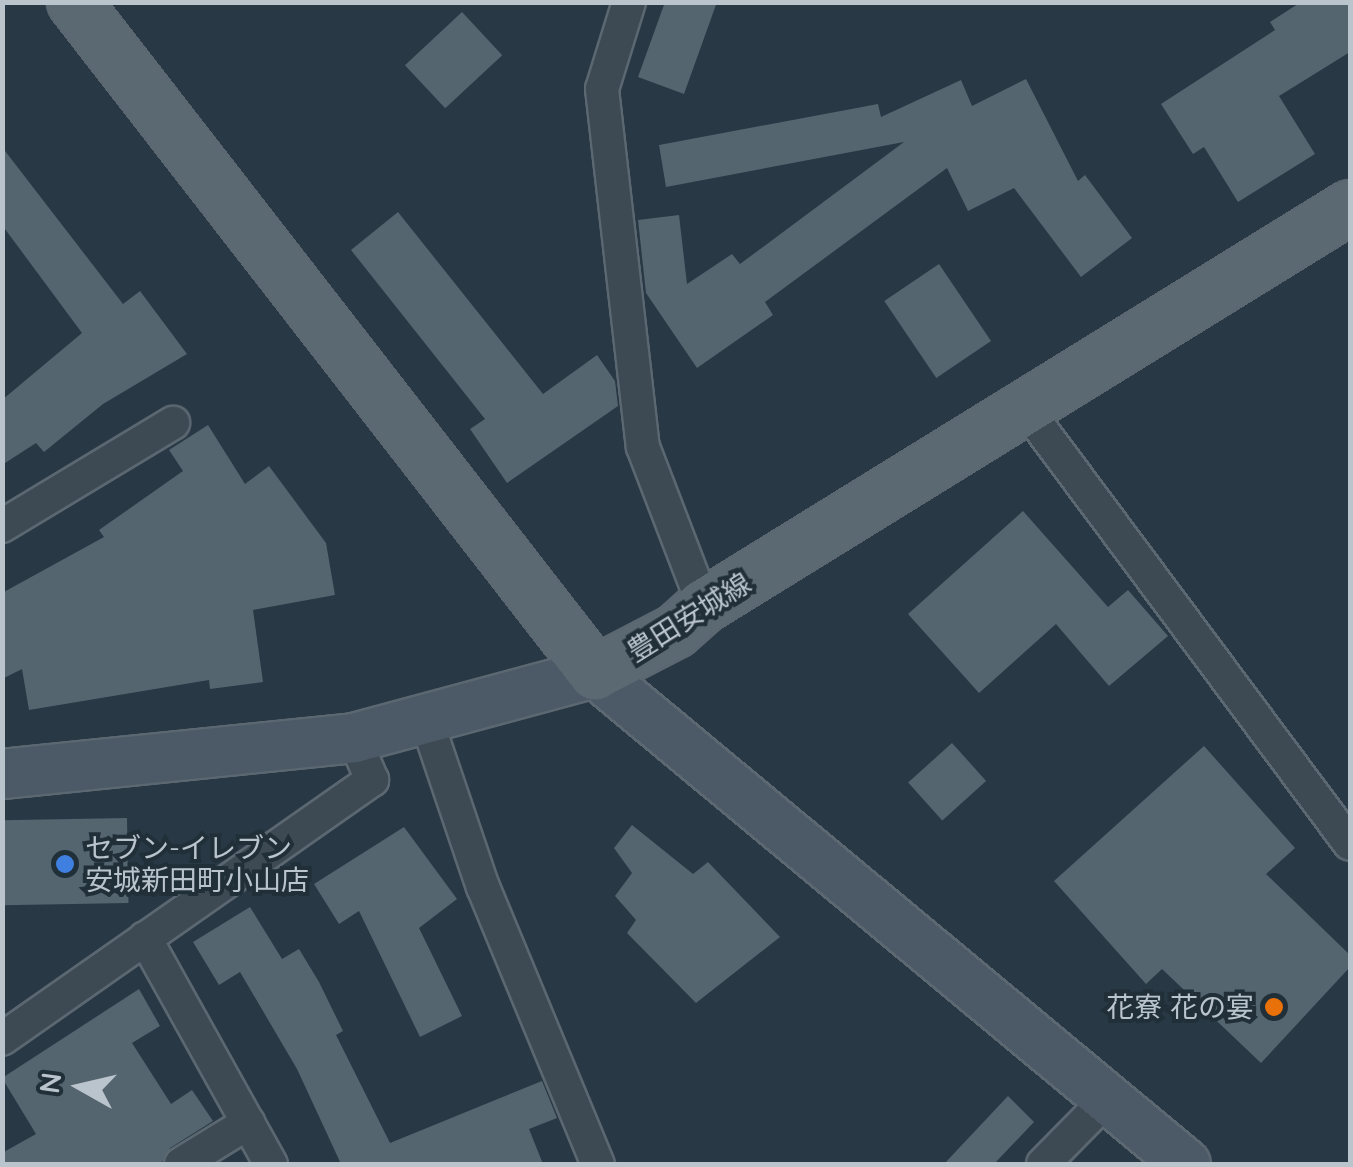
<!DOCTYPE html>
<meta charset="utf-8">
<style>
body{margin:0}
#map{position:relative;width:1353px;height:1167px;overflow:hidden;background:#283844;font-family:Quicksand,"Noto Sans JP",sans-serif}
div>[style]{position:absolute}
.building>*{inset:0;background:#546570;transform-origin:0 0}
.roads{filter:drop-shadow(2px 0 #5b6771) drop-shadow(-2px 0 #5b6771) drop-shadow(0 2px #5b6771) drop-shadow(0 -2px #5b6771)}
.street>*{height:32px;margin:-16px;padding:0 16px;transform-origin:16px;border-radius:16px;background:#3d4a53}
.secondary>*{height:48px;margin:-24px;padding:0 24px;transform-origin:24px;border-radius:24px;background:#4b5a66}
.primary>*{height:52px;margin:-26px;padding:0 26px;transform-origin:26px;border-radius:26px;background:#5b6973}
.dots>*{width:28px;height:28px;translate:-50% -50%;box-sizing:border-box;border:5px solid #212f39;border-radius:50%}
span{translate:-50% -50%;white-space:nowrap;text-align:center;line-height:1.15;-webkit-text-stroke:8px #212f39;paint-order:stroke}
.street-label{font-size:28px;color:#bac4cd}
.poi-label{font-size:28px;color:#bac4cd}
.left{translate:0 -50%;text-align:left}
.right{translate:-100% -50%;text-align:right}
.frame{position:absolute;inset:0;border:5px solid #bac4cd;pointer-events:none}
.north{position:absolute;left:30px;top:1037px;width:100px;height:100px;-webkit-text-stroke:8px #212f39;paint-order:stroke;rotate:278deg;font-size:28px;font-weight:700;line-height:40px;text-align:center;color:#bac4cd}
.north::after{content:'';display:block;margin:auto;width:35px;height:45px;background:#bac4cd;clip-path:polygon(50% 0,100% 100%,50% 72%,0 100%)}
</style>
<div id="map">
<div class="building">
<div style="clip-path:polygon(665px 2px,717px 2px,684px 94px,638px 77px)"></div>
<div style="clip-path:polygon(1301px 2px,1350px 2px,1350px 52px,1279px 96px,1315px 154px,1238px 202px,1204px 147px,1193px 154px,1161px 104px,1275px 30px,1270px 22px)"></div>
<div style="left:462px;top:12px;width:59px;height:78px;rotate:47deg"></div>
<div style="clip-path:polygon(1026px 79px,1078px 181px,1085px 175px,1132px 238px,1081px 277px,1014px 188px,968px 211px,947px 168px,765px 302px,773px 315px,697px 368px,646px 293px,638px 220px,679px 215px,687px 284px,732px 254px,740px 264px,904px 142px,666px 187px,659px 145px,878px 104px,881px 117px,961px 80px,972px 106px)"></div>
<div style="clip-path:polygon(2px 147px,123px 304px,140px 291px,187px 354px,103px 404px,44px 452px,36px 443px,2px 465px,2px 400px,82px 333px,2px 225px)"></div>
<div style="clip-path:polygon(398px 212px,543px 394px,597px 355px,615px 381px,618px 406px,507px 483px,470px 429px,485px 419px,351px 250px)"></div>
<div style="left:939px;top:264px;width:93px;height:66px;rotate:56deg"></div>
<div style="clip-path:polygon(208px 425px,245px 484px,269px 466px,326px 543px,335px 595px,253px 610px,263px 682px,210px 689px,209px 680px,29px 710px,22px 669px,2px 679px,2px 593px,104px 537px,99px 530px,183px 471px,169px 450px)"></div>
<div style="clip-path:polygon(1023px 511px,1108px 607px,1128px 590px,1168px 636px,1109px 686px,1056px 624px,979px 693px,908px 614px)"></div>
<div style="left:952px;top:743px;width:51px;height:59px;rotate:48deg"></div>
<div style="clip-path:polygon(1204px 746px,1295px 848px,1266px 874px,1350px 955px,1350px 967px,1261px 1063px,1162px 969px,1146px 984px,1054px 881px)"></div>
<div style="left:127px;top:818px;width:85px;height:125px;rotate:89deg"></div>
<div style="clip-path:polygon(632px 825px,693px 874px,708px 862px,780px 937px,696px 1003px,627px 933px,636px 920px,615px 896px,632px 873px,614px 848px)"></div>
<div style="clip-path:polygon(404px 827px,457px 899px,419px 928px,462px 1016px,420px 1037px,359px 911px,339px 924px,314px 884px)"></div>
<div style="clip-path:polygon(250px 907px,282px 959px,299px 949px,319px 982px,343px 1031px,336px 1035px,390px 1143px,542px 1081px,557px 1118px,529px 1129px,543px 1164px,341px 1164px,297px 1069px,240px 972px,219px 985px,193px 942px)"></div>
<div style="clip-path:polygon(139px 989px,160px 1026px,132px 1043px,171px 1104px,192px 1090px,213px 1121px,170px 1148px,161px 1164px,2px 1164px,2px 1153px,36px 1134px,2px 1078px)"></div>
<div style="clip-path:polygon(1008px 1096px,1034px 1122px,994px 1164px,944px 1164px)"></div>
</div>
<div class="roads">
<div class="street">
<div style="left:629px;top:2px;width:91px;rotate:107.2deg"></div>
<div style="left:602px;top:89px;width:360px;rotate:83.5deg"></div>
<div style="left:643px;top:447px;width:170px;rotate:69deg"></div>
<div style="left:1026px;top:409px;width:542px;rotate:53.32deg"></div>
<div style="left:2px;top:526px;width:200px;rotate:-31.1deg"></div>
<div style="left:426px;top:719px;width:177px;rotate:71.3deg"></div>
<div style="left:483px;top:887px;width:300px;rotate:67.5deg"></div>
<div style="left:145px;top:938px;width:259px;rotate:60.9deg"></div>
<div style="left:2px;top:1039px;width:452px;rotate:-35deg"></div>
<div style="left:372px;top:780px;width:46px;rotate:-113.2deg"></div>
<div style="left:181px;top:1164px;width:79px;rotate:-31.5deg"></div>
<div style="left:1043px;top:1164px;width:91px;rotate:-45.4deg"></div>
</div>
<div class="secondary">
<div style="left:2px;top:774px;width:354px;rotate:-5.8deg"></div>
<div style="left:354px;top:738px;width:250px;rotate:-15.1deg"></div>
<div style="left:595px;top:673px;width:768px;rotate:39.72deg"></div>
</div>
<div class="primary">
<div style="left:74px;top:2px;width:850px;rotate:52.17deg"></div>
<div style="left:595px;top:673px;width:91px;rotate:-27.4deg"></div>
<div style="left:676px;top:631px;width:38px;rotate:-42deg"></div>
<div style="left:704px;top:606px;width:759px;rotate:-31.7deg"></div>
</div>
</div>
<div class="dots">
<div style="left:65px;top:864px;background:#3f7fe0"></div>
<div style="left:1274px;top:1007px;background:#e8710a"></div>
</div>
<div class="street-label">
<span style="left:689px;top:617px;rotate:-32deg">豊田安城線</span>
</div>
<div class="poi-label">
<span class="left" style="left:85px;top:864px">セブン-イレブン<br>安城新田町小山店</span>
<span class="right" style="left:1254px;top:1007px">花寮 花の宴</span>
</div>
<div class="frame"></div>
<div class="north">N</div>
</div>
